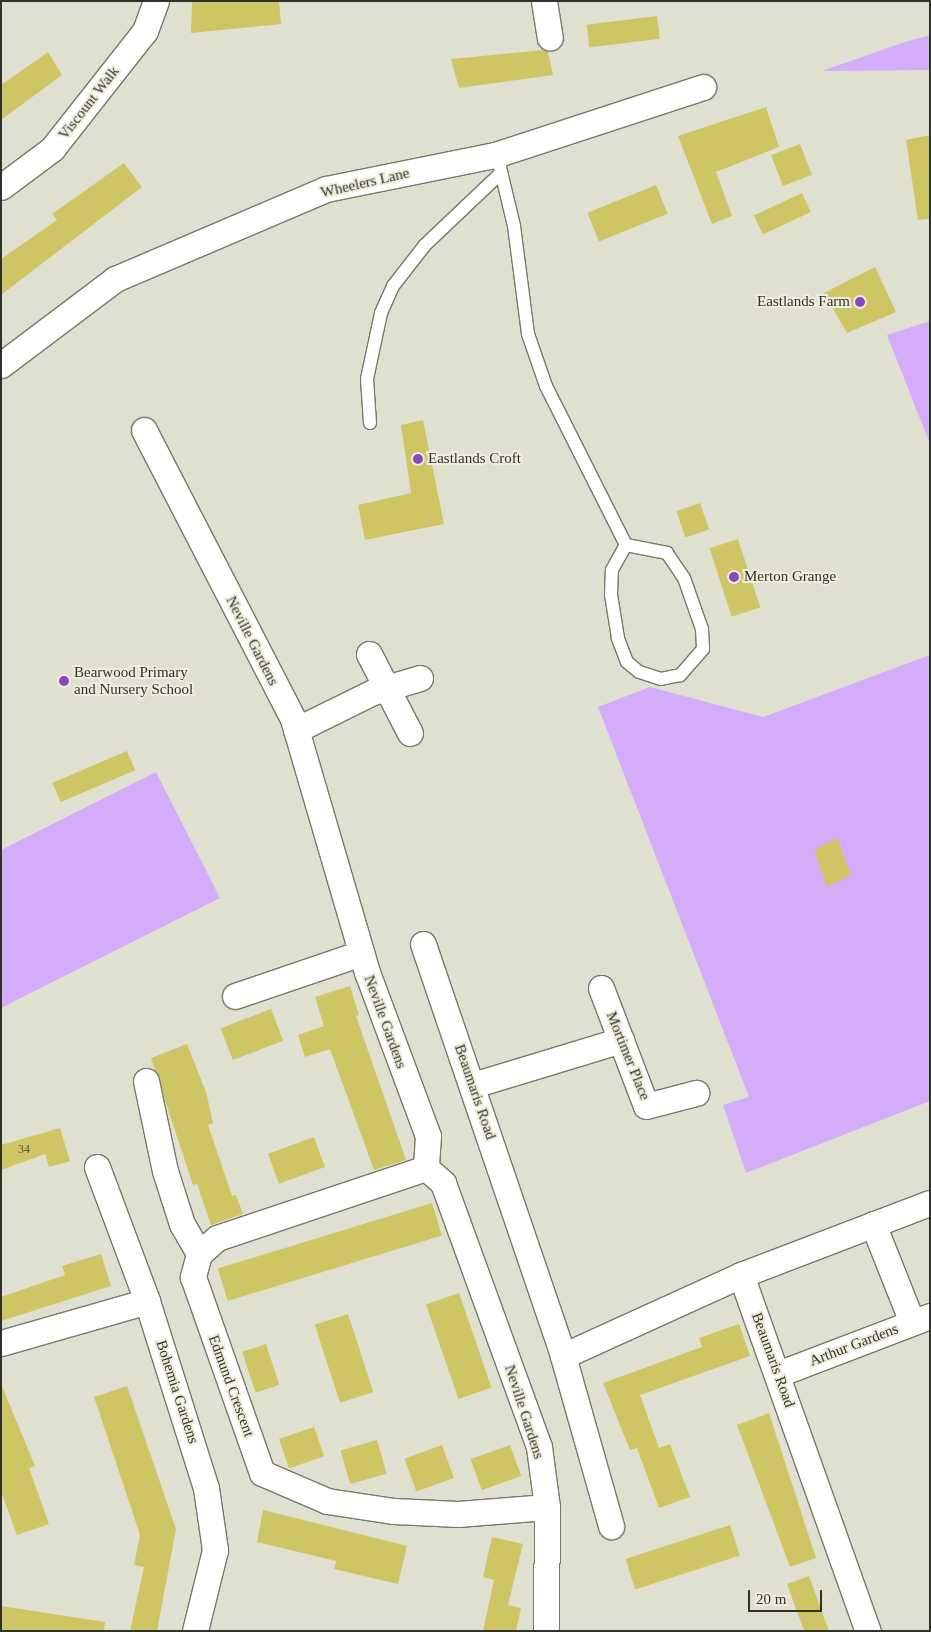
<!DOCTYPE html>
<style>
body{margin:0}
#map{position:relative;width:931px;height:1632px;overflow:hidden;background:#e0e0d1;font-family:Georgia,serif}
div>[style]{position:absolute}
.green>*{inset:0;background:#d3adfa}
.building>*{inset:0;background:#cec664;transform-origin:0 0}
.roads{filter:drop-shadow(1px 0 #78776a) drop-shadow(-1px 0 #78776a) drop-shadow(0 1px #78776a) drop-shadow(0 -1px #78776a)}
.lane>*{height:12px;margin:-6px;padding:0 6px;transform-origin:6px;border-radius:6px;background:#fff}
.street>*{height:25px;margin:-12.5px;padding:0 12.5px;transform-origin:12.5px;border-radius:12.5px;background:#fff}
.dots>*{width:14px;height:14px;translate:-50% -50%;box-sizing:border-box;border:2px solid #eeedde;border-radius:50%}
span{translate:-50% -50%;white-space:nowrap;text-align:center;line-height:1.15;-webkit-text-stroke:4px #eeedde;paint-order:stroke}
.number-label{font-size:12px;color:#585639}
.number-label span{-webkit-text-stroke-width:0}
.street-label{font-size:15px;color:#31312b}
.poi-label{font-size:15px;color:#31312b}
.right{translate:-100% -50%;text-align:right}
.left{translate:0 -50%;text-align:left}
.frame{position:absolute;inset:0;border:2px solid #31312b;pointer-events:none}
.scale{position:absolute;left:748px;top:1590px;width:74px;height:22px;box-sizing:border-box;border:2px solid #31312b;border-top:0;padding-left:6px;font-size:15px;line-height:18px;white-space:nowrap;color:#31312b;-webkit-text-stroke:4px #eeedde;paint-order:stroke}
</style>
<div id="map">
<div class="green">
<div style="clip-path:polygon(930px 35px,930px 70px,822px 71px,902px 43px)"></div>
<div style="clip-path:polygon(930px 321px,930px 444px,887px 335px)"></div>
<div style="clip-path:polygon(930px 655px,930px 1101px,746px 1173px,723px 1105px,749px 1097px,598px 707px,650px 687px,763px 717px)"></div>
<div style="clip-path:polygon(156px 772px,220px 898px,1px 1008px,1px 850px)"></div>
</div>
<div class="building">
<div style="clip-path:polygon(279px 1px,281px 24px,191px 33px,192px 2px)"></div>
<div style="left:657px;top:16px;width:23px;height:71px;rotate:83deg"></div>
<div style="clip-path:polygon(543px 50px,548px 52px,553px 75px,459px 88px,451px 59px)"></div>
<div style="clip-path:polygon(48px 52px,62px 75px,1px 120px,1px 85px)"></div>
<div style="clip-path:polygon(766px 107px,779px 147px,716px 172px,732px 216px,712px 224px,678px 136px)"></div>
<div style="clip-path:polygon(930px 135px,930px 219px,918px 220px,906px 140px)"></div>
<div style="left:800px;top:144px;width:33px;height:31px;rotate:69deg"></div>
<div style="clip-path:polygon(124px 163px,142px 187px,1px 295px,1px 259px,57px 220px,52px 214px)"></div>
<div style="left:656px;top:185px;width:31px;height:74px;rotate:68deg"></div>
<div style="left:802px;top:193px;width:21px;height:53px;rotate:65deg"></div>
<div style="clip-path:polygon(875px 267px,896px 312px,847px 333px,824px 293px)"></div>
<div style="clip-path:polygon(423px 420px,444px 524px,365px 540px,358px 505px,411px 493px,401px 425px)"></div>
<div style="left:700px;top:503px;width:28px;height:25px;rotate:71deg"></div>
<div style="left:738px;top:539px;width:72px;height:30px;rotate:72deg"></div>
<div style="left:127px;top:751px;width:21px;height:81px;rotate:67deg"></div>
<div style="clip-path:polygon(837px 838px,851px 875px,827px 887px,814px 850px)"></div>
<div style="clip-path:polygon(350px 986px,359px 1015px,356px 1016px,406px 1160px,374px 1170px,330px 1049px,305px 1057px,298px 1035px,324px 1026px,315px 997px)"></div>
<div style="left:271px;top:1009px;width:34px;height:54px;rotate:69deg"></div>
<div style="clip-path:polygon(187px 1044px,206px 1092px,213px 1123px,208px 1125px,232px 1196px,236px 1195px,243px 1214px,211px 1225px,197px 1184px,193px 1185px,151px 1058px)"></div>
<div style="clip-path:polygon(60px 1128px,70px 1161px,49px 1167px,45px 1154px,1px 1170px,1px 1145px)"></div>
<div style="left:314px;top:1137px;width:32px;height:49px;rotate:70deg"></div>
<div style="left:432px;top:1203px;width:34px;height:224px;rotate:73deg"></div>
<div style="clip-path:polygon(101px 1254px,111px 1286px,1px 1321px,1px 1297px,65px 1275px,62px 1266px)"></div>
<div style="left:459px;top:1293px;width:100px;height:35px;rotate:71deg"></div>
<div style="left:348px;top:1314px;width:82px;height:35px;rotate:72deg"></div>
<div style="clip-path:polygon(739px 1324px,750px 1356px,640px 1395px,659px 1448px,670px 1444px,690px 1497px,659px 1508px,637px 1448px,630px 1450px,603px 1383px,702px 1347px,699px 1338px)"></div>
<div style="left:266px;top:1344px;width:43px;height:25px;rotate:72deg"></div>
<div style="clip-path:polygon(1px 1384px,35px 1466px,29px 1468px,49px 1524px,17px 1535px,1px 1491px)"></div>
<div style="clip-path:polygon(127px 1386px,176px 1529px,157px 1631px,130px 1631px,144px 1567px,134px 1565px,140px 1535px,94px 1397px)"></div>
<div style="clip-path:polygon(769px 1413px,816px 1558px,790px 1567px,737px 1425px)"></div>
<div style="left:314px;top:1427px;width:31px;height:37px;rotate:71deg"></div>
<div style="left:377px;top:1440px;width:35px;height:38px;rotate:74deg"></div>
<div style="left:442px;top:1445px;width:35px;height:40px;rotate:70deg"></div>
<div style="left:510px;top:1445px;width:33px;height:42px;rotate:70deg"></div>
<div style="clip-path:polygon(263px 1510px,407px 1546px,398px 1584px,334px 1569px,336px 1561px,257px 1542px)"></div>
<div style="left:730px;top:1525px;width:32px;height:110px;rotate:72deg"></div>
<div style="clip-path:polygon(492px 1537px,523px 1544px,508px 1605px,521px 1608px,516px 1631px,483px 1631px,494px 1580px,483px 1577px)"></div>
<div style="clip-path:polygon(809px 1576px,829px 1631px,804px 1631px,787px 1584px)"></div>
<div style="clip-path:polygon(1px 1606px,105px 1622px,104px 1631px,1px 1631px)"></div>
</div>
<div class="roads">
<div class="lane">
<div style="left:497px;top:155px;width:73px;rotate:76.5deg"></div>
<div style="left:514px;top:226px;width:109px;rotate:82.6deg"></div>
<div style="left:528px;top:334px;width:55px;rotate:70.9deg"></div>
<div style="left:546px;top:386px;width:178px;rotate:63.3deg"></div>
<div style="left:626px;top:545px;width:42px;rotate:11deg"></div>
<div style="left:667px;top:553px;width:30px;rotate:56deg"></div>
<div style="left:684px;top:578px;width:54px;rotate:70.6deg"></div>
<div style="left:702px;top:629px;width:20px;rotate:87deg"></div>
<div style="left:703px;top:649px;width:35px;rotate:131deg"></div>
<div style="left:680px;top:675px;width:19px;rotate:168deg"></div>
<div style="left:661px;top:679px;width:23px;rotate:-162deg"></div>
<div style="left:639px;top:672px;width:16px;rotate:-140deg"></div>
<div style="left:627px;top:662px;width:26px;rotate:-111deg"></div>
<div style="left:618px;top:638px;width:44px;rotate:-99.2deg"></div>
<div style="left:611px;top:595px;width:25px;rotate:-88deg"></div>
<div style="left:612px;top:570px;width:29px;rotate:-61deg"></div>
<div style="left:370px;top:423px;width:44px;rotate:-93.9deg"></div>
<div style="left:367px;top:379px;width:67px;rotate:-78deg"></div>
<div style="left:381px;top:313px;width:30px;rotate:-66deg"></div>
<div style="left:393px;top:286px;width:52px;rotate:-52deg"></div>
<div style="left:425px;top:245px;width:105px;rotate:-43.5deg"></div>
</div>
<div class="street">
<div style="left:544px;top:1px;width:37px;rotate:81deg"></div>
<div style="left:1px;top:187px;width:64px;rotate:-36.7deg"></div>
<div style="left:52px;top:149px;width:150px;rotate:-51.8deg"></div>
<div style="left:145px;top:31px;width:32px;rotate:-70deg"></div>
<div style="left:1px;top:365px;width:143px;rotate:-37deg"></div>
<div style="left:115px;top:279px;width:229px;rotate:-23.1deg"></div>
<div style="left:326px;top:189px;width:172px;rotate:-11.4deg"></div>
<div style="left:495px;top:155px;width:219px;rotate:-18.1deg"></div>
<div style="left:144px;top:430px;width:325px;rotate:62.7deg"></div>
<div style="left:293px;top:719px;width:264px;rotate:73.7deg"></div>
<div style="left:367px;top:972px;width:175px;rotate:69.6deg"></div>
<div style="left:428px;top:1136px;width:32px;rotate:94deg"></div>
<div style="left:426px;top:1168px;width:23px;rotate:41deg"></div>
<div style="left:443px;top:1183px;width:281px;rotate:70deg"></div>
<div style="left:539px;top:1447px;width:61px;rotate:82.4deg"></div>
<div style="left:547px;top:1507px;width:124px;rotate:90.5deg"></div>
<div style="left:369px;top:654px;width:89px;rotate:62.6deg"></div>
<div style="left:296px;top:730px;width:86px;rotate:-26.3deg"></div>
<div style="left:373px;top:692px;width:49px;rotate:-16.6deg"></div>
<div style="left:423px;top:944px;width:435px;rotate:71.2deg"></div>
<div style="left:563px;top:1356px;width:196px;rotate:-24.5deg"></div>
<div style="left:741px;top:1275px;width:378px;rotate:70.4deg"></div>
<div style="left:601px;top:988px;width:126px;rotate:69.1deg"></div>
<div style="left:646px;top:1106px;width:52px;rotate:-14.6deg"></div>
<div style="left:235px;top:996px;width:133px;rotate:-18.8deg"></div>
<div style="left:146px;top:1081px;width:92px;rotate:78.1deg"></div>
<div style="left:165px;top:1171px;width:56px;rotate:72.2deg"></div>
<div style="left:182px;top:1224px;width:34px;rotate:60deg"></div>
<div style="left:473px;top:1085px;width:155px;rotate:-16.9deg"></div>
<div style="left:97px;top:1167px;width:143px;rotate:69.5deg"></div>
<div style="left:426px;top:1168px;width:220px;rotate:161.5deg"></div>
<div style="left:217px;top:1238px;width:24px;rotate:138deg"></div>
<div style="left:199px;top:1254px;width:24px;rotate:105deg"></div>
<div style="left:193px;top:1277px;width:208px;rotate:70.6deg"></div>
<div style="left:262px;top:1473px;width:71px;rotate:23.3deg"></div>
<div style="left:327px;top:1501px;width:68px;rotate:8.5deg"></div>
<div style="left:394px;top:1511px;width:64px;rotate:2.7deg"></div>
<div style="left:458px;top:1514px;width:89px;rotate:-4.5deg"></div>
<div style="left:873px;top:1224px;width:105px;rotate:68.3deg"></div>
<div style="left:741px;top:1275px;width:202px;rotate:-20.9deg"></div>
<div style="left:1px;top:1343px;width:152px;rotate:-16deg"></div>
<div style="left:147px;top:1301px;width:196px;rotate:72.5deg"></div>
<div style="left:206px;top:1488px;width:63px;rotate:81.7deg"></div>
<div style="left:215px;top:1550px;width:83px;rotate:103.9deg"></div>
<div style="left:563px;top:1356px;width:177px;rotate:74.2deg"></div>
<div style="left:778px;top:1374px;width:163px;rotate:-20.9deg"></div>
</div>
</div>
<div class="dots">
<div style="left:860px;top:302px;background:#8848bd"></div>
<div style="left:418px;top:459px;background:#8848bd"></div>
<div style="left:734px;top:577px;background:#8848bd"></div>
<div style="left:64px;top:681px;background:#8848bd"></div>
</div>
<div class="number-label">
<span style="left:24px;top:1150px">34</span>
</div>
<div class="street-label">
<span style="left:89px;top:103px;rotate:-52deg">Viscount Walk</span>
<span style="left:365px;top:183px;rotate:-13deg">Wheelers Lane</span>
<span style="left:252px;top:641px;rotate:63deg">Neville Gardens</span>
<span style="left:385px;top:1022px;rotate:70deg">Neville Gardens</span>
<span style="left:628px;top:1056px;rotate:68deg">Mortimer Place</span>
<span style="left:475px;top:1092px;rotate:71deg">Beaumaris Road</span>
<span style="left:854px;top:1345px;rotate:-21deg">Arthur Gardens</span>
<span style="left:773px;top:1360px;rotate:70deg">Beaumaris Road</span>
<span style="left:231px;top:1386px;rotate:70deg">Edmund Crescent</span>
<span style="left:177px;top:1392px;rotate:72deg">Bohemia Gardens</span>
<span style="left:524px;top:1412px;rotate:72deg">Neville Gardens</span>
</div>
<div class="poi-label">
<span class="right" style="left:850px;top:302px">Eastlands Farm</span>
<span class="left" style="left:428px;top:459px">Eastlands Croft</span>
<span class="left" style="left:744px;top:577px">Merton Grange</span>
<span class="left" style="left:74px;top:681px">Bearwood Primary<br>and Nursery School</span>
</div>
<div class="frame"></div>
<div class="scale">20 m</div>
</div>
